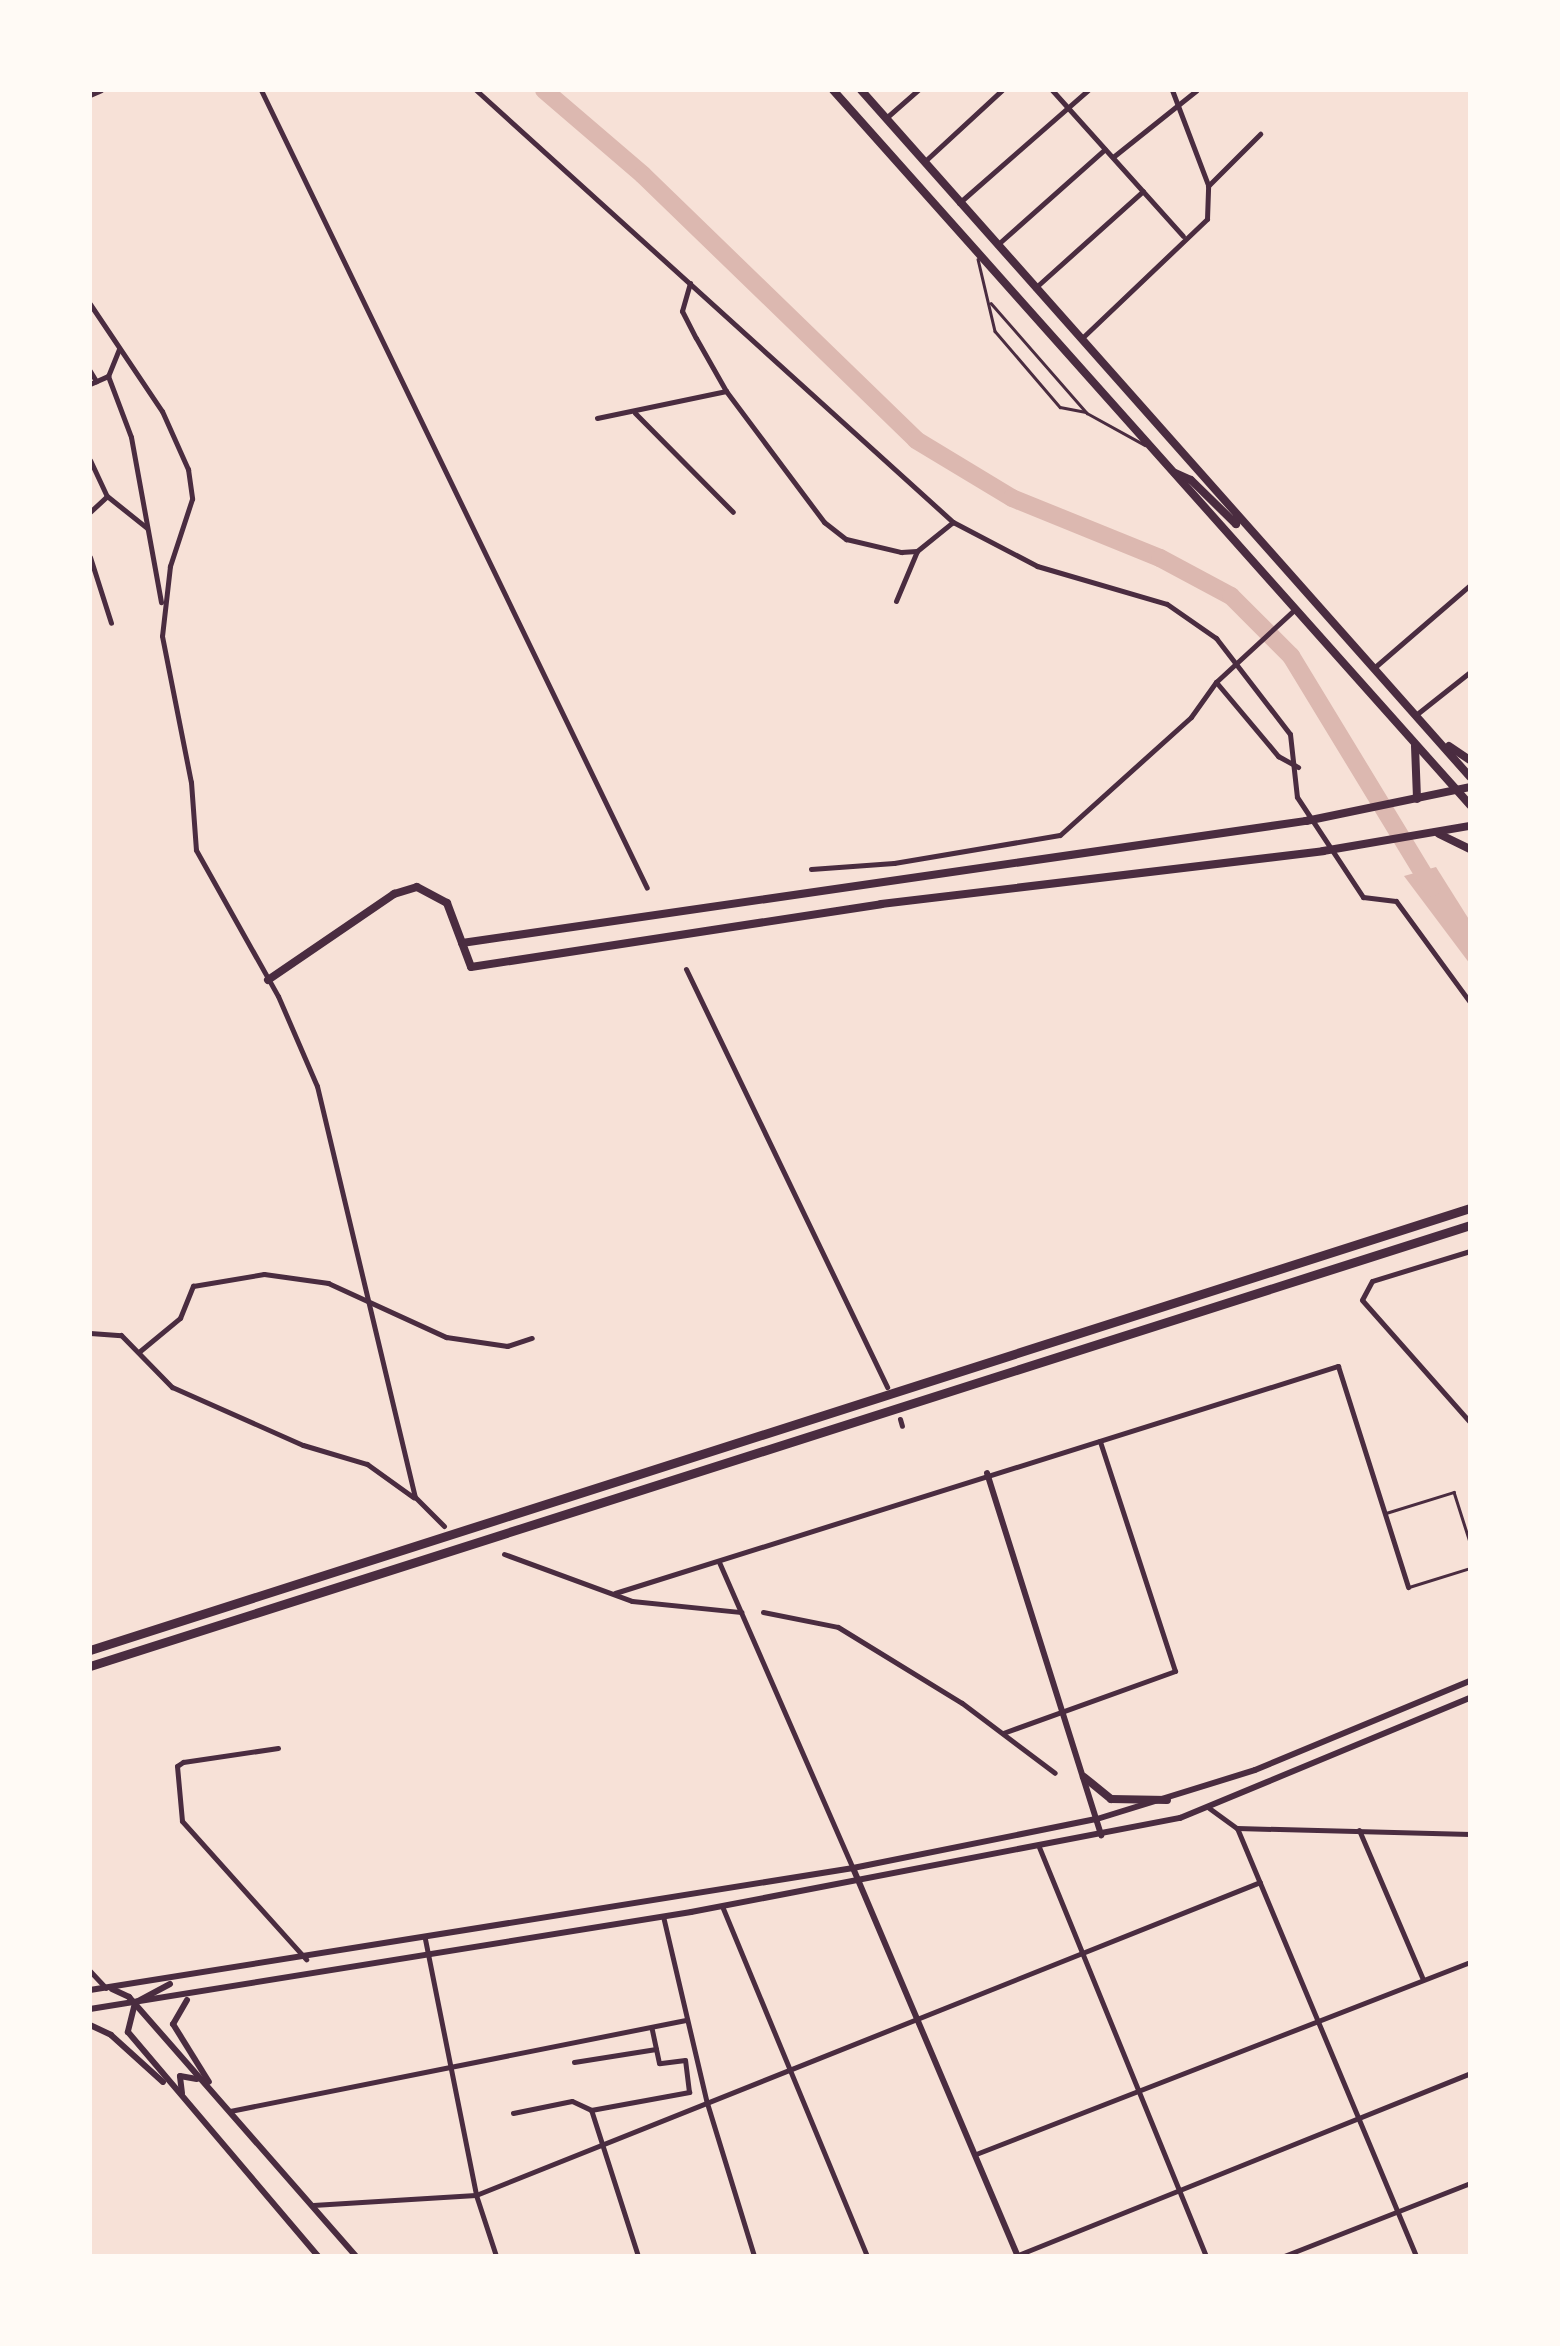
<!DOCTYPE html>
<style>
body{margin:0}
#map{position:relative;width:1560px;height:2346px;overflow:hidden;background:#f7e1d7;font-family:"Titillium Web",sans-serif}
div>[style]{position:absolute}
.water>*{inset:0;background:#dcb8b0}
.river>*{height:18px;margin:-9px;padding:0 9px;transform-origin:9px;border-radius:9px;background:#dcb8b0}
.service>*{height:2.5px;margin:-1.25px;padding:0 1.25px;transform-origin:1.25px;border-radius:1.25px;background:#4a2c40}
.minor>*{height:5px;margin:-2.5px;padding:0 2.5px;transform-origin:2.5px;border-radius:2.5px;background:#4a2c40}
.tertiary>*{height:6px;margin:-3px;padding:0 3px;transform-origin:3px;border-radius:3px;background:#4a2c40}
.primary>*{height:8px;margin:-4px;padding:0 4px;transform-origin:4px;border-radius:4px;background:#4a2c40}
.motorway>*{height:9px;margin:-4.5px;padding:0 4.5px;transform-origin:4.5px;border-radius:4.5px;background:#4a2c40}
span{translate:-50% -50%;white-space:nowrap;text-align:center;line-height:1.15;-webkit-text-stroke:10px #fffaf5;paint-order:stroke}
.frame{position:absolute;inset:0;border:92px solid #fffaf5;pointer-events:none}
</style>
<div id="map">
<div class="water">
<div style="clip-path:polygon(1436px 867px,1470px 921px,1470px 964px,1404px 876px)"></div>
</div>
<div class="river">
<div style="left:544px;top:90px;width:130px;rotate:40.6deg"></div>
<div style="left:643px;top:175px;width:380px;rotate:44.1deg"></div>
<div style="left:916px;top:440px;width:112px;rotate:31.1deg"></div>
<div style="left:1012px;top:498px;width:160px;rotate:22.1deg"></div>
<div style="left:1160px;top:558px;width:81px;rotate:28.2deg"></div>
<div style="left:1231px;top:596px;width:85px;rotate:45deg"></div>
<div style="left:1291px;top:656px;width:271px;rotate:58.7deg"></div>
</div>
<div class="service">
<div style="left:978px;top:259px;width:74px;rotate:76.7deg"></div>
<div style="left:995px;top:331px;width:100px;rotate:49.5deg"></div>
<div style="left:1060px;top:407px;width:26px;rotate:11deg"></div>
<div style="left:991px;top:303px;width:146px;rotate:48.9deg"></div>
<div style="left:1087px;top:413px;width:66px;rotate:28.9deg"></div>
<div style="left:1386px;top:1513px;width:71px;rotate:-17.2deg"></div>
<div style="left:1454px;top:1492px;width:52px;rotate:72.3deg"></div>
<div style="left:1409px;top:1587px;width:64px;rotate:-17.3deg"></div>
</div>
<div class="minor">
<div style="left:261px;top:90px;width:886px;rotate:64.19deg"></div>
<div style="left:476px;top:90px;width:644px;rotate:42.17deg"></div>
<div style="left:953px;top:522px;width:95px;rotate:27.6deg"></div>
<div style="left:1037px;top:566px;width:135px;rotate:16.3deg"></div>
<div style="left:1167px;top:604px;width:60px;rotate:34.8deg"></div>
<div style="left:1216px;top:638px;width:121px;rotate:52.4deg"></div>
<div style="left:1290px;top:734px;width:63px;rotate:83.7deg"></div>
<div style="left:1297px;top:797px;width:120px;rotate:56.6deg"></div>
<div style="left:1363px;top:897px;width:33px;rotate:7deg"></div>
<div style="left:1396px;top:901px;width:125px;rotate:53.8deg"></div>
<div style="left:1052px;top:90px;width:196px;rotate:48.1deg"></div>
<div style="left:1172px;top:90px;width:102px;rotate:69.2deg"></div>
<div style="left:90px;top:95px;width:12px;rotate:-24deg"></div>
<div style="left:886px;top:118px;width:43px;rotate:-41.2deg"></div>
<div style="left:1113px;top:157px;width:107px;rotate:-38.6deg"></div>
<div style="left:924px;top:162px;width:106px;rotate:-42.7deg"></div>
<div style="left:959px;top:203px;width:171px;rotate:-41.2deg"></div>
<div style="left:997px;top:245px;width:144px;rotate:-41.6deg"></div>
<div style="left:690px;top:283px;width:29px;rotate:106deg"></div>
<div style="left:682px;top:311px;width:30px;rotate:63deg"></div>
<div style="left:696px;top:338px;width:61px;rotate:60.5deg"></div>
<div style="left:726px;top:391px;width:164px;rotate:53.2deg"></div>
<div style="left:824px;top:522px;width:28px;rotate:38deg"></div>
<div style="left:846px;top:539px;width:57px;rotate:13.3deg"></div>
<div style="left:901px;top:552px;width:16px;rotate:-4deg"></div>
<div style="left:917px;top:551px;width:46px;rotate:-38.9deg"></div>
<div style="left:1035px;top:288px;width:145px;rotate:-41.9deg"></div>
<div style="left:90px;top:304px;width:129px;rotate:56.1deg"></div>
<div style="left:162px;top:411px;width:64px;rotate:65.9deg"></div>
<div style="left:188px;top:469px;width:30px;rotate:82deg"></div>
<div style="left:192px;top:499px;width:71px;rotate:108.2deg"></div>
<div style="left:170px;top:566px;width:70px;rotate:96.5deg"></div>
<div style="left:162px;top:636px;width:149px;rotate:78.8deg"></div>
<div style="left:191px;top:782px;width:68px;rotate:85.8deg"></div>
<div style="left:196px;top:850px;width:167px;rotate:60.7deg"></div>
<div style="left:278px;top:996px;width:98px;rotate:66.6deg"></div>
<div style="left:317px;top:1086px;width:423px;rotate:76.6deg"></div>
<div style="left:415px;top:1497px;width:41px;rotate:45deg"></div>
<div style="left:1081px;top:339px;width:174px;rotate:-43.6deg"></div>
<div style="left:1207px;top:219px;width:33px;rotate:-88deg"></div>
<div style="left:1208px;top:186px;width:74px;rotate:-45deg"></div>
<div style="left:119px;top:349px;width:29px;rotate:112deg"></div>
<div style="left:108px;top:376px;width:65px;rotate:69.3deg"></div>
<div style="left:131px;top:437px;width:168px;rotate:79.7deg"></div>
<div style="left:90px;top:371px;width:12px;rotate:59deg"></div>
<div style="left:90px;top:384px;width:20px;rotate:-24deg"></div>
<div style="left:635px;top:413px;width:139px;rotate:45.3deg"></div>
<div style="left:597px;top:418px;width:132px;rotate:-11.8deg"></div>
<div style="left:90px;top:460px;width:40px;rotate:65deg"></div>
<div style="left:107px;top:496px;width:51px;rotate:38.7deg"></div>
<div style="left:90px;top:512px;width:23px;rotate:-43deg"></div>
<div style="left:90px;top:557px;width:69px;rotate:72.3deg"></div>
<div style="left:896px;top:601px;width:54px;rotate:-67.2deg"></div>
<div style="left:1375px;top:667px;width:125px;rotate:-40.8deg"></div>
<div style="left:1216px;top:682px;width:97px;rotate:50deg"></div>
<div style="left:1278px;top:756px;width:23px;rotate:29deg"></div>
<div style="left:1417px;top:714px;width:68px;rotate:-38.4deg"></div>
<div style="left:811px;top:869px;width:83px;rotate:-4.1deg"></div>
<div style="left:894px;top:863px;width:168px;rotate:-9.6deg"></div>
<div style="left:1060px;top:835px;width:176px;rotate:-42deg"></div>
<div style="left:1191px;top:717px;width:43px;rotate:-54.5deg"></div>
<div style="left:1216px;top:682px;width:106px;rotate:-42.7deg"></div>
<div style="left:686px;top:969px;width:464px;rotate:64.3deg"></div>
<div style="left:1470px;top:1251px;width:102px;rotate:163deg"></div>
<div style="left:1372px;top:1281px;width:21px;rotate:118deg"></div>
<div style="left:1362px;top:1300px;width:163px;rotate:48.5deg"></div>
<div style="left:90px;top:1333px;width:31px;rotate:4deg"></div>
<div style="left:121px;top:1335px;width:73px;rotate:45.6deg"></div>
<div style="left:172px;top:1387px;width:143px;rotate:23.9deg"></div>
<div style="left:303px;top:1445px;width:67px;rotate:16.5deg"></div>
<div style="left:367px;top:1464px;width:57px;rotate:35.7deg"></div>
<div style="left:140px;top:1351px;width:52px;rotate:-39.5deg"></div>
<div style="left:180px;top:1318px;width:35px;rotate:-68deg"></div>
<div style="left:193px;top:1286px;width:72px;rotate:-9.6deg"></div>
<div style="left:264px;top:1274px;width:65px;rotate:8deg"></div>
<div style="left:328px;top:1283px;width:130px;rotate:24.6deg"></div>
<div style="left:446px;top:1337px;width:62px;rotate:8.4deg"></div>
<div style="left:507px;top:1346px;width:26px;rotate:-18deg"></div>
<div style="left:900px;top:1419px;width:7px;rotate:74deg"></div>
<div style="left:504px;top:1554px;width:136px;rotate:20.2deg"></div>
<div style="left:632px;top:1601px;width:110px;rotate:5.8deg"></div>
<div style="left:719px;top:1562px;width:334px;rotate:66.4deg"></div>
<div style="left:615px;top:1593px;width:758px;rotate:-17.43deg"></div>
<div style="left:1338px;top:1366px;width:232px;rotate:72.4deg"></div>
<div style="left:763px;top:1612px;width:76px;rotate:11.3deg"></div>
<div style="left:838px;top:1627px;width:145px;rotate:31.5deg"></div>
<div style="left:962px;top:1703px;width:116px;rotate:37deg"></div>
<div style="left:1003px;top:1733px;width:183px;rotate:-19.8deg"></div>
<div style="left:1175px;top:1671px;width:242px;rotate:-108.1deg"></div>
<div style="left:278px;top:1748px;width:96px;rotate:171.6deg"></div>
<div style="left:183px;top:1762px;width:7px;rotate:146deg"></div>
<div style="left:177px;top:1766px;width:55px;rotate:84.8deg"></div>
<div style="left:182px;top:1821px;width:186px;rotate:48.1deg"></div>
<div style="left:1209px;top:1808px;width:34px;rotate:36deg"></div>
<div style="left:1237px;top:1828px;width:233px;rotate:1.5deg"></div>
<div style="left:1237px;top:1828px;width:464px;rotate:67.3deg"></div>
<div style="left:1359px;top:1830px;width:162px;rotate:66.8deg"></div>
<div style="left:1039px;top:1847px;width:442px;rotate:67.8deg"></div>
<div style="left:722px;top:1906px;width:379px;rotate:67.5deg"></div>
<div style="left:663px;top:1916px;width:192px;rotate:76.8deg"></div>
<div style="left:707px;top:2103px;width:160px;rotate:72.9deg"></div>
<div style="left:425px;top:1939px;width:261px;rotate:78.7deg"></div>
<div style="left:476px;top:2195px;width:64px;rotate:71.8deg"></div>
<div style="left:90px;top:1971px;width:23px;rotate:47deg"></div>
<div style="left:574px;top:2062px;width:83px;rotate:-9deg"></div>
<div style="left:230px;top:2111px;width:466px;rotate:-11.3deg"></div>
<div style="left:513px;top:2113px;width:60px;rotate:-11.5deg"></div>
<div style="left:572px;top:2101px;width:21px;rotate:25deg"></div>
<div style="left:976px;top:2154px;width:530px;rotate:-21.24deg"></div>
<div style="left:313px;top:2205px;width:163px;rotate:-3.5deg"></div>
<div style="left:476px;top:2195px;width:844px;rotate:-21.76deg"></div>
<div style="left:1018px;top:2255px;width:487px;rotate:-21.9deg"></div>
<div style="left:638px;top:2256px;width:153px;rotate:-107.8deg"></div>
<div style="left:591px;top:2110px;width:100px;rotate:-10.4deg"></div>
<div style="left:689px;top:2092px;width:32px;rotate:-97deg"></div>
<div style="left:685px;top:2060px;width:26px;rotate:173deg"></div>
<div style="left:659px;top:2063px;width:35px;rotate:-102deg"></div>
<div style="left:1284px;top:2256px;width:200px;rotate:-21.4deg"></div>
</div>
<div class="tertiary">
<div style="left:987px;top:1473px;width:380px;rotate:72.5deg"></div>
<div style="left:853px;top:1868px;width:422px;rotate:67deg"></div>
<div style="left:170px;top:1984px;width:40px;rotate:152deg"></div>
<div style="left:135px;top:2003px;width:30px;rotate:104deg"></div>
<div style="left:128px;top:2032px;width:294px;rotate:49.7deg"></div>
<div style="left:112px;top:1989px;width:19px;rotate:25deg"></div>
<div style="left:129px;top:1997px;width:344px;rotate:48.8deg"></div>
<div style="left:90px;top:1990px;width:773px;rotate:-9.08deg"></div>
<div style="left:853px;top:1868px;width:249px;rotate:-11.4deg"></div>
<div style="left:1097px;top:1819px;width:165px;rotate:-17.2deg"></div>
<div style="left:1255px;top:1770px;width:233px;rotate:-22.5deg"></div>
<div style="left:187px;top:2000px;width:28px;rotate:120deg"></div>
<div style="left:173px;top:2024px;width:68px;rotate:58.2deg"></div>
<div style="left:90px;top:2009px;width:609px;rotate:-9.17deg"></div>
<div style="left:691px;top:1912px;width:498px;rotate:-10.9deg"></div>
<div style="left:1180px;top:1818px;width:314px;rotate:-22.5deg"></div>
<div style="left:90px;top:2025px;width:23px;rotate:25deg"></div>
<div style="left:111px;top:2035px;width:70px;rotate:42.1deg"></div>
<div style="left:182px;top:2093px;width:17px;rotate:-97deg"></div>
<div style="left:180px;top:2076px;width:17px;rotate:10deg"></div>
</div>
<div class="primary">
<div style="left:833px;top:90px;width:958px;rotate:48.3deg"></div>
<div style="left:861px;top:90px;width:918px;rotate:48.44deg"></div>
<div style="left:1175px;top:473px;width:17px;rotate:24deg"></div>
<div style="left:1191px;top:480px;width:63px;rotate:44.4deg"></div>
<div style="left:1236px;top:524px;width:8px;rotate:-83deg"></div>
<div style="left:1415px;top:746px;width:53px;rotate:87.8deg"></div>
<div style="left:1449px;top:746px;width:25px;rotate:34deg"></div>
<div style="left:1439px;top:834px;width:34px;rotate:26deg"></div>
<div style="left:462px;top:943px;width:853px;rotate:-8.23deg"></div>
<div style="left:1306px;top:821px;width:167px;rotate:-11.7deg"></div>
<div style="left:268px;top:980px;width:153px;rotate:-34.3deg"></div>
<div style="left:394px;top:894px;width:24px;rotate:-17deg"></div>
<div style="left:417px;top:887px;width:34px;rotate:28deg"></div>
<div style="left:447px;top:903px;width:68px;rotate:69.4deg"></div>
<div style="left:471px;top:967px;width:415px;rotate:-8.7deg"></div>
<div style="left:881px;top:904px;width:445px;rotate:-6.8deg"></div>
<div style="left:1323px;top:851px;width:149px;rotate:-9.7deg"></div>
<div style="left:1084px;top:1777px;width:35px;rotate:39deg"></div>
<div style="left:1111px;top:1799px;width:56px;rotate:1deg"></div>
</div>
<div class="motorway">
<div style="left:90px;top:1650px;width:1449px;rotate:-17.76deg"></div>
<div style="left:90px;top:1666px;width:1449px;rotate:-17.72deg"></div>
</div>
<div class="frame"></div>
</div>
